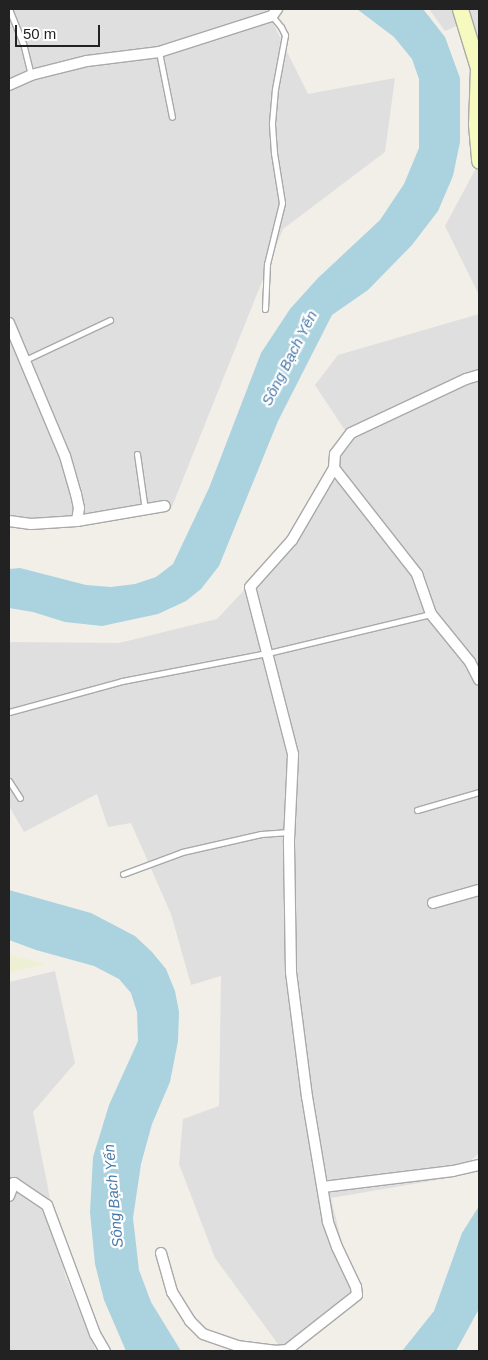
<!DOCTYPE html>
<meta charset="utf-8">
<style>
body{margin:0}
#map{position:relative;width:488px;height:1360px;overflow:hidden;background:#f2efe9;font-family:Helvetica,sans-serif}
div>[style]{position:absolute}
.residential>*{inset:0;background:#e0dfdf}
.farmland>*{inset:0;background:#eef0d5}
.water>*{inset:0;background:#aad3df}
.roads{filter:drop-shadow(1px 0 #a9a9a9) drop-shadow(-1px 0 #a9a9a9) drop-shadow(0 1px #a9a9a9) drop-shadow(0 -1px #a9a9a9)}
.lane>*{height:5px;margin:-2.5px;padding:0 2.5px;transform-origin:2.5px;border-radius:2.5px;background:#fff}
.street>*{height:10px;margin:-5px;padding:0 5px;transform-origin:5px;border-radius:5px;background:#fff}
.secondary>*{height:15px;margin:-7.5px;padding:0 7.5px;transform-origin:7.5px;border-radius:7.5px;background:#f7fabf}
span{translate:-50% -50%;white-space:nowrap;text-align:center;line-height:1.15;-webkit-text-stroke:4.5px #fff;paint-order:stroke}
.water-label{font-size:15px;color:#4a7aab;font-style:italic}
.frame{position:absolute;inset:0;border:10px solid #222;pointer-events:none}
.scale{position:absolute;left:15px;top:25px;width:85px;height:22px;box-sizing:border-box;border:2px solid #222;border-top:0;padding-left:6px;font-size:15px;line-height:18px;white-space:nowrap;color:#222;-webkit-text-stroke:4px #fff;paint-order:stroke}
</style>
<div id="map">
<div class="residential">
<div style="clip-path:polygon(9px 9px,266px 9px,308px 94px,395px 78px,385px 152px,283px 229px,171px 509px,9px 521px)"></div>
<div style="clip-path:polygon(429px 9px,479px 9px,479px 295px,445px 226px,475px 170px,479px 81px,463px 23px,445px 31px)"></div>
<div style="clip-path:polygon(479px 314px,479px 1153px,454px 1177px,331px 1198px,355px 1296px,283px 1351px,215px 1258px,179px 1164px,183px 1119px,219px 1106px,221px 976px,191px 985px,171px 914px,131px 823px,108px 827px,97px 794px,24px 832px,9px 806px,9px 642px,119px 643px,217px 619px,288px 543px,350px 438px,315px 385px,338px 355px)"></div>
<div style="clip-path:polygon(55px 971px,75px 1063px,33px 1112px,65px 1275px,96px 1351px,9px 1351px,9px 982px)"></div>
</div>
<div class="farmland">
<div style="clip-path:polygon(9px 954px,46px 964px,9px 973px)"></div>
</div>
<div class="water">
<div style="clip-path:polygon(357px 9px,423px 9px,445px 37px,460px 78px,460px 142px,453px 176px,438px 211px,412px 245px,368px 290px,332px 315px,278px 421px,219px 566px,201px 589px,186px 601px,158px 614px,102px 626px,65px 622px,33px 612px,9px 608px,9px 569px,20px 568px,86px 585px,111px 587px,135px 584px,156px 577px,173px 564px,209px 488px,261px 353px,290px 309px,318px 278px,380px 220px,404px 184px,419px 148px,419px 79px,412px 59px,394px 37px)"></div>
<div style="clip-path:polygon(9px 890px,91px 913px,135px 936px,152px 952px,166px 969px,175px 991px,179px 1012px,178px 1041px,170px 1082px,152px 1124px,141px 1164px,133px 1218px,139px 1270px,151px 1302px,181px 1351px,126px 1351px,104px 1300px,95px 1264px,90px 1212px,93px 1157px,109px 1105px,138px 1041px,137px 1012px,131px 993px,119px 979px,94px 966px,36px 950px,9px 940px)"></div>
<div style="clip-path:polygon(479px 1206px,479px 1309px,474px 1318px,456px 1351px,402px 1351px,434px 1311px,462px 1233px)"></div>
</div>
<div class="roads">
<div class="lane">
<div style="left:9px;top:9px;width:37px;rotate:68deg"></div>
<div style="left:23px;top:43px;width:33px;rotate:76deg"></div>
<div style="left:159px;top:52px;width:66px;rotate:78.7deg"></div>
<div style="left:265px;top:309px;width:45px;rotate:-87.5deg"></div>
<div style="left:267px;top:264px;width:63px;rotate:-76.2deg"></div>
<div style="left:282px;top:203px;width:51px;rotate:-99.1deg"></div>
<div style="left:274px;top:153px;width:30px;rotate:-94deg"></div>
<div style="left:272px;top:123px;width:34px;rotate:-85deg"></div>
<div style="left:275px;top:89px;width:55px;rotate:-79.5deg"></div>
<div style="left:285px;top:35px;width:9px;rotate:-117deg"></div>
<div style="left:281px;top:27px;width:14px;rotate:-129deg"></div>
<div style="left:25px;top:360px;width:94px;rotate:-25.2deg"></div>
<div style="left:137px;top:454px;width:57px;rotate:81.9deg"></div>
<div style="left:9px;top:712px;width:117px;rotate:-15.3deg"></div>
<div style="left:122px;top:681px;width:149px;rotate:-10.9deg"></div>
<div style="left:268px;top:653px;width:168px;rotate:-13.5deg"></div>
<div style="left:9px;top:781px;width:20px;rotate:57deg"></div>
<div style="left:417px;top:810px;width:65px;rotate:-16.2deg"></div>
<div style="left:123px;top:874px;width:63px;rotate:-20.4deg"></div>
<div style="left:182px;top:852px;width:81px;rotate:-12.8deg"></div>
<div style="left:261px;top:834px;width:28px;rotate:-4deg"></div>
</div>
<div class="street">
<div style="left:9px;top:85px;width:24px;rotate:-24deg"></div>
<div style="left:31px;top:75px;width:58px;rotate:-14deg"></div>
<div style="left:87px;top:61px;width:73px;rotate:-7.1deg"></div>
<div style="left:159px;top:52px;width:119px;rotate:-17.7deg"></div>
<div style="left:272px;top:16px;width:9px;rotate:-54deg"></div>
<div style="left:9px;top:323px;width:144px;rotate:67.2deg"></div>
<div style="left:65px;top:456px;width:40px;rotate:74deg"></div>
<div style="left:76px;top:494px;width:14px;rotate:78deg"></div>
<div style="left:79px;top:508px;width:13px;rotate:99deg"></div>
<div style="left:334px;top:468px;width:135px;rotate:51.9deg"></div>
<div style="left:417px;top:574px;width:42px;rotate:70.7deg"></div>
<div style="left:431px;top:614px;width:62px;rotate:50.9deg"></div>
<div style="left:470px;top:662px;width:20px;rotate:63deg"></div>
<div style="left:9px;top:521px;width:22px;rotate:8deg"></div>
<div style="left:31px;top:524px;width:46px;rotate:-3.7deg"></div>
<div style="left:77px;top:521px;width:89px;rotate:-9.7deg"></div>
<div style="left:433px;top:903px;width:48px;rotate:-15.8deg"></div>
<div style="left:323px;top:1187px;width:131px;rotate:-7deg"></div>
<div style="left:453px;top:1171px;width:27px;rotate:-13deg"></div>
<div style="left:9px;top:1196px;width:14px;rotate:-69deg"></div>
<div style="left:14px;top:1183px;width:40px;rotate:34deg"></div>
<div style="left:47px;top:1205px;width:138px;rotate:69.6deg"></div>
<div style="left:95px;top:1334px;width:20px;rotate:60deg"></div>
<div style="left:161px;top:1253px;width:41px;rotate:74.2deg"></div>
<div style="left:172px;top:1292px;width:34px;rotate:58deg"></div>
<div style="left:190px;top:1321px;width:18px;rotate:45deg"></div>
<div style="left:203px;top:1334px;width:36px;rotate:19deg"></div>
<div style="left:237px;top:1346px;width:38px;rotate:7deg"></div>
<div style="left:275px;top:1351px;width:12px;rotate:-5deg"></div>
<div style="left:287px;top:1350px;width:89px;rotate:-38.2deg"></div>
<div style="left:357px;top:1295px;width:8px;rotate:-97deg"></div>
<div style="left:356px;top:1287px;width:44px;rotate:-115.4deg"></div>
<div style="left:337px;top:1247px;width:27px;rotate:-110deg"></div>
<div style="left:328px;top:1222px;width:127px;rotate:-99.5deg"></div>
<div style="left:307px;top:1097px;width:126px;rotate:-97.3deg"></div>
<div style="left:291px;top:972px;width:132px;rotate:-90.9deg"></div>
<div style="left:289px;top:840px;width:86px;rotate:-87.3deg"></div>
<div style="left:293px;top:754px;width:172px;rotate:-104.4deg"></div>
<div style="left:250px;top:587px;width:63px;rotate:-48.2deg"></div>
<div style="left:292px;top:540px;width:83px;rotate:-59.7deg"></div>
<div style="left:334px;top:468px;width:14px;rotate:-86deg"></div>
<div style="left:335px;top:454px;width:26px;rotate:-53deg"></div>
<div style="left:351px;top:433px;width:127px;rotate:-25.2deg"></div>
<div style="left:466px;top:379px;width:14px;rotate:-17deg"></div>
</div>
<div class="secondary">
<div style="left:460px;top:9px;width:62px;rotate:73deg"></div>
<div style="left:478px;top:68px;width:56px;rotate:92deg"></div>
<div style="left:476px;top:124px;width:37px;rotate:85deg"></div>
</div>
</div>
<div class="water-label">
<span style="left:289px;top:358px;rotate:-63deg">Sông Bạch Yến</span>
<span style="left:113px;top:1196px;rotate:-95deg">Sông Bạch Yến</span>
</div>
<div class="frame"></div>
<div class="scale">50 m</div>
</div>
